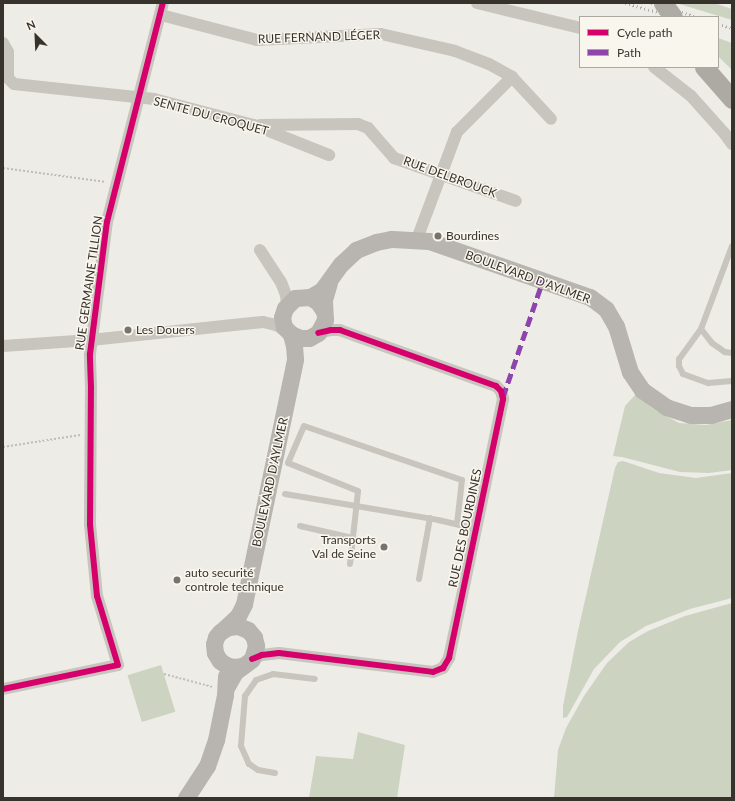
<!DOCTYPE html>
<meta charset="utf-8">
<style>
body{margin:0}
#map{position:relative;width:735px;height:801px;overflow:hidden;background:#eeece6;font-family:Lato,sans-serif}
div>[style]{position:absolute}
.green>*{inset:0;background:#ccd3c1;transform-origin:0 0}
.path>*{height:2px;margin-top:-1px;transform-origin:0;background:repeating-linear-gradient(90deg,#c0bdb7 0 2px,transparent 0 4px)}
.lane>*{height:6px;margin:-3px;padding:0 3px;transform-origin:3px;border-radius:3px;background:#c8c4be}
.street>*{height:12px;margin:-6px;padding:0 6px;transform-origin:6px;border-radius:6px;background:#c8c4be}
.secondary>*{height:17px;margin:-8.5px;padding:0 8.5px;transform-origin:8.5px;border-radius:8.5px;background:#b8b4af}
.primary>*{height:19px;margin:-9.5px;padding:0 9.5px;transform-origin:9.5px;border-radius:9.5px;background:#ada9a3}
.rail>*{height:3px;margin-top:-1.5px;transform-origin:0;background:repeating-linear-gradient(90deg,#afada9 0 1px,transparent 0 4px)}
.quiet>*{height:5px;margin-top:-2.5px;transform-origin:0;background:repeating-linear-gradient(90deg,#8e44ad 0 10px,transparent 0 15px)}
.cycleway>*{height:6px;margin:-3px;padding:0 3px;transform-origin:3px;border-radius:3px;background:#d6006c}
.dots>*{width:11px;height:11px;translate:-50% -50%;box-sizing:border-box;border:2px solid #f9f6ee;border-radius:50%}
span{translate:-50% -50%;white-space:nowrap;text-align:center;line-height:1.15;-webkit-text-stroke:3px #f9f6ee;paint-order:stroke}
.street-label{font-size:12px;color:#38322c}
.poi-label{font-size:12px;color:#38322c}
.left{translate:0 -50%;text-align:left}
.right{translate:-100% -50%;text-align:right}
.frame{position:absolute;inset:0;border:4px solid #38322c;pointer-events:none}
.legend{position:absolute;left:579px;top:16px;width:140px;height:52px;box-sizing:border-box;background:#f9f6ee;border:1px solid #aca8a0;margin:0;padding:5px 7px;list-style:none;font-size:12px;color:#38322c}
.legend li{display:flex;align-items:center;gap:8px;height:20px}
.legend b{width:20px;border:1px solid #aca8a0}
.north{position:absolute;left:16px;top:16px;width:40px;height:40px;-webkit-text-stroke:3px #f9f6ee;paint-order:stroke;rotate:336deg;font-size:11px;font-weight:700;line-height:16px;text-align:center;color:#38322c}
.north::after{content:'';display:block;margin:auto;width:14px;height:18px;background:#38322c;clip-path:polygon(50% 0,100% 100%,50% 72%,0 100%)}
</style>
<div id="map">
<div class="green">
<div style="clip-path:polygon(676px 3px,714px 3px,732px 9px,732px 20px)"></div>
<div style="clip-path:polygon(718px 38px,732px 43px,732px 70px,718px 56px)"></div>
<div style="clip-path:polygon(636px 394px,652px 408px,679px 423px,706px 425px,732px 420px,732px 470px,709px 473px,680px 472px,622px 457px,613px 456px,625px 406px)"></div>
<div style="clip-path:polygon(623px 461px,659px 473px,696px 478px,732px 473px,732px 598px,690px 609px,646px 626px,620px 642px,594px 669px,567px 717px,563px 718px,563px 706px,578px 631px,615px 468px,618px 462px)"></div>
<div style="clip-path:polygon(732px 603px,732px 798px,554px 798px,558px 750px,566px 728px,584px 696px,607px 663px,629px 642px,648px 631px,685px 616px)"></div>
<div style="left:161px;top:665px;width:49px;height:35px;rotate:73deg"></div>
<div style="clip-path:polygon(358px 732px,405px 745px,397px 798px,309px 798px,316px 756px,353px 759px)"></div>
</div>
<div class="path">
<div style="left:3px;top:168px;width:104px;rotate:7.7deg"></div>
<div style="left:3px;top:447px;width:78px;rotate:-8.9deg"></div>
<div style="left:164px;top:674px;width:51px;rotate:14.9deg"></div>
</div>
<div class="lane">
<div style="left:732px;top:246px;width:89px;rotate:110.5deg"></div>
<div style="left:701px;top:329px;width:37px;rotate:126deg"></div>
<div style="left:679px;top:359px;width:7px;rotate:90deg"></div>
<div style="left:679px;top:366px;width:9px;rotate:63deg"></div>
<div style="left:683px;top:374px;width:27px;rotate:20deg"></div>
<div style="left:708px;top:383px;width:24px;rotate:-5deg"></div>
<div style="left:701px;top:329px;width:18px;rotate:52deg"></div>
<div style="left:712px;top:343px;width:16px;rotate:35deg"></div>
<div style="left:725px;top:352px;width:7px;rotate:8deg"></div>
<div style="left:285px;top:494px;width:155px;rotate:9.6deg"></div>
<div style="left:438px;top:520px;width:39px;rotate:13deg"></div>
<div style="left:300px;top:526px;width:54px;rotate:12.8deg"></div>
<div style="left:350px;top:564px;width:73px;rotate:-83.7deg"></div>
<div style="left:358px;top:491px;width:75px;rotate:-158.2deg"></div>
<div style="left:288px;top:463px;width:40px;rotate:-66.6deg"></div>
<div style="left:304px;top:426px;width:167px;rotate:18.9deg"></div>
<div style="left:462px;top:480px;width:44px;rotate:96.5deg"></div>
<div style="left:419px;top:579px;width:62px;rotate:-79.8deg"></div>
<div style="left:275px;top:773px;width:17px;rotate:-170deg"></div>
<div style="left:258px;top:770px;width:11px;rotate:-146deg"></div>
<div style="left:249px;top:764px;width:20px;rotate:-114deg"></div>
<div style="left:241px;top:746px;width:50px;rotate:-85.4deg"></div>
<div style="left:245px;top:696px;width:19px;rotate:-55deg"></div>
<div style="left:256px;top:680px;width:18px;rotate:-19deg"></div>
<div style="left:273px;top:674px;width:42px;rotate:6.8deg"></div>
</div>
<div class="street">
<div style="left:477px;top:3px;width:106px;rotate:13.6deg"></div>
<div style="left:161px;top:15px;width:99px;rotate:14.6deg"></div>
<div style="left:257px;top:40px;width:124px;rotate:-2.8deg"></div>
<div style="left:381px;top:34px;width:76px;rotate:12.9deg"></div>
<div style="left:455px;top:51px;width:36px;rotate:21deg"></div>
<div style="left:489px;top:64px;width:26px;rotate:29deg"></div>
<div style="left:512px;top:77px;width:57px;rotate:47.1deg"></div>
<div style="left:3px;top:43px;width:10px;rotate:61deg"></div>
<div style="left:8px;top:52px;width:26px;rotate:90deg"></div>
<div style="left:8px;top:78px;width:8px;rotate:45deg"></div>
<div style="left:14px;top:84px;width:141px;rotate:6.1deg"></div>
<div style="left:154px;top:99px;width:103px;rotate:14.6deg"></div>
<div style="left:254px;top:125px;width:81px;rotate:21.8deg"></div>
<div style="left:654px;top:67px;width:47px;rotate:38.1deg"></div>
<div style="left:691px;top:96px;width:51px;rotate:48.2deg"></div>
<div style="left:725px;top:134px;width:12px;rotate:55deg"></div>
<div style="left:260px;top:125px;width:98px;rotate:-0.6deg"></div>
<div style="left:358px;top:124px;width:11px;rotate:22deg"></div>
<div style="left:368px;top:128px;width:40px;rotate:49deg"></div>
<div style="left:394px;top:158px;width:129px;rotate:19.4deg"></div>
<div style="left:417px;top:239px;width:114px;rotate:-69.5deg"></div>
<div style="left:457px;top:132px;width:78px;rotate:-45deg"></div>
<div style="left:260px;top:250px;width:38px;rotate:57deg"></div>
<div style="left:281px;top:282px;width:14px;rotate:69deg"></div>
<div style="left:286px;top:295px;width:10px;rotate:84deg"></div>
<div style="left:3px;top:346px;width:88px;rotate:-3.9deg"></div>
<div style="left:91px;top:340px;width:173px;rotate:-6deg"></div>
<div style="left:263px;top:322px;width:13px;rotate:13deg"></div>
<div style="left:276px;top:325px;width:13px;rotate:29deg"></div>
<div style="left:252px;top:659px;width:11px;rotate:-22deg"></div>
<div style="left:262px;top:655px;width:17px;rotate:-7deg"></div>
<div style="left:279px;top:653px;width:155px;rotate:7deg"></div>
<div style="left:433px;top:672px;width:11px;rotate:-22deg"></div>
<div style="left:443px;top:668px;width:12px;rotate:-59deg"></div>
<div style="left:449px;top:658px;width:265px;rotate:-78.2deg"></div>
<div style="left:503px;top:399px;width:8px;rotate:-104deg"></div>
<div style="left:501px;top:391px;width:7px;rotate:-135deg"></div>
<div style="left:496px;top:386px;width:166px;rotate:-160.3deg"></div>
<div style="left:340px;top:330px;width:9px;rotate:180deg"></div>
<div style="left:331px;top:330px;width:13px;rotate:167deg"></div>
<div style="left:3px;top:689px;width:117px;rotate:-11.8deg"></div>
<div style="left:118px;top:665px;width:72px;rotate:-106.9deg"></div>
<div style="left:97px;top:596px;width:72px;rotate:-95.6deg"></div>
<div style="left:90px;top:524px;width:136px;rotate:-89.6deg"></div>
<div style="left:91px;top:388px;width:34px;rotate:-92deg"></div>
<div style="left:90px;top:354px;width:133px;rotate:-82.7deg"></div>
<div style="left:107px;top:222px;width:226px;rotate:-75.7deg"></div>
</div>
<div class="secondary">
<div style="left:310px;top:297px;width:14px;rotate:-30deg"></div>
<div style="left:322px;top:290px;width:32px;rotate:-54deg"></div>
<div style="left:341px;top:264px;width:21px;rotate:-43deg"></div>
<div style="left:356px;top:250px;width:22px;rotate:-22deg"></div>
<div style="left:376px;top:242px;width:16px;rotate:-11deg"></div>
<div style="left:392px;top:239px;width:37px;rotate:3deg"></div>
<div style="left:429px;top:241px;width:170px;rotate:19.2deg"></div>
<div style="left:590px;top:297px;width:20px;rotate:37deg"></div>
<div style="left:606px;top:309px;width:20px;rotate:60deg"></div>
<div style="left:616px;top:326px;width:48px;rotate:73.1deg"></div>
<div style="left:630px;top:372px;width:22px;rotate:56deg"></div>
<div style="left:642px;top:390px;width:29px;rotate:35deg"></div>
<div style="left:666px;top:407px;width:25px;rotate:18deg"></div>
<div style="left:690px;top:415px;width:21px"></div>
<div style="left:711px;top:415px;width:22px;rotate:-16deg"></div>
<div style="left:324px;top:311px;width:11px;rotate:-124deg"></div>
<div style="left:318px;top:302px;width:9px;rotate:-148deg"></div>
<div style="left:310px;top:297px;width:15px;rotate:176deg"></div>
<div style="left:295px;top:298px;width:14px;rotate:135deg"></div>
<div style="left:285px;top:308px;width:9px;rotate:108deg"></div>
<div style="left:282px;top:317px;width:10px;rotate:79deg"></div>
<div style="left:284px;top:327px;width:10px;rotate:45deg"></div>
<div style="left:291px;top:334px;width:10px;rotate:24deg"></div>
<div style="left:300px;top:338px;width:9px"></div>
<div style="left:309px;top:338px;width:10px;rotate:-29deg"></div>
<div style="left:318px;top:333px;width:15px;rotate:-62deg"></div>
<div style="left:325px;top:320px;width:20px;rotate:-93deg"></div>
<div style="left:324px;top:300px;width:18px;rotate:-74deg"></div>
<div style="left:224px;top:629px;width:19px;rotate:-43deg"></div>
<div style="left:238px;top:616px;width:13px;rotate:-63deg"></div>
<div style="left:244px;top:604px;width:250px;rotate:-78.2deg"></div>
<div style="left:295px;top:359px;width:13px;rotate:-94deg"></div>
<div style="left:294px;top:346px;width:12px;rotate:-104deg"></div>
<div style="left:226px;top:688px;width:18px;rotate:-61deg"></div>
<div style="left:235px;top:672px;width:21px;rotate:-37deg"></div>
<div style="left:252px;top:659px;width:14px;rotate:-73deg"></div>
<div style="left:256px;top:646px;width:9px;rotate:-103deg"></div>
<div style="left:254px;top:637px;width:9px;rotate:-131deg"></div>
<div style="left:248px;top:630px;width:11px;rotate:-158deg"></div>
<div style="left:238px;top:626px;width:10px;rotate:174deg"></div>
<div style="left:228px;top:627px;width:9px;rotate:148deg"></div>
<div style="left:220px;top:632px;width:6px;rotate:129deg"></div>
<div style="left:216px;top:637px;width:7px;rotate:106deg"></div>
<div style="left:214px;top:644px;width:9px;rotate:84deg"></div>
<div style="left:215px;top:653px;width:9px;rotate:58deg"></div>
<div style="left:220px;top:661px;width:7px;rotate:34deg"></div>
<div style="left:226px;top:665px;width:7px;rotate:16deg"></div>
<div style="left:233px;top:667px;width:10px;rotate:-6deg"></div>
<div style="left:186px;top:798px;width:38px;rotate:-57deg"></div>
<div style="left:207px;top:766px;width:28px;rotate:-71deg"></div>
<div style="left:216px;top:740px;width:46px;rotate:-78.7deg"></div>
<div style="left:225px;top:695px;width:19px;rotate:-87deg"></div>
</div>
<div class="primary">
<div style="left:663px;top:3px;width:17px;rotate:54deg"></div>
<div style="left:704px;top:67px;width:43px;rotate:48.8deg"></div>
</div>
<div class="rail">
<div style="left:625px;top:3px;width:53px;rotate:15.4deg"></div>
<div style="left:651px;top:3px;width:49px;rotate:16.6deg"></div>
<div style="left:718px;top:24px;width:15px;rotate:16deg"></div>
</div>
<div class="quiet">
<div style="left:503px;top:397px;width:124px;rotate:-71.1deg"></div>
</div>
<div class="cycleway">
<div style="left:252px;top:659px;width:11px;rotate:-22deg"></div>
<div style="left:262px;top:655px;width:17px;rotate:-7deg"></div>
<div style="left:279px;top:653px;width:155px;rotate:7deg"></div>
<div style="left:433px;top:672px;width:11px;rotate:-22deg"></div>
<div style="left:443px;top:668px;width:12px;rotate:-59deg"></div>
<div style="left:449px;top:658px;width:265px;rotate:-78.2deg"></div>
<div style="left:503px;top:399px;width:8px;rotate:-104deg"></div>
<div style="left:501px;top:391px;width:7px;rotate:-135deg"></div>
<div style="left:496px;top:386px;width:166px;rotate:-160.3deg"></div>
<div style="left:340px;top:330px;width:9px;rotate:180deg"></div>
<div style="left:331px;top:330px;width:13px;rotate:167deg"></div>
<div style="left:3px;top:689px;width:117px;rotate:-11.8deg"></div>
<div style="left:118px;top:665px;width:72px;rotate:-106.9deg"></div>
<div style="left:97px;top:596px;width:72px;rotate:-95.6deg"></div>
<div style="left:90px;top:524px;width:136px;rotate:-89.6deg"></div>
<div style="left:91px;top:388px;width:34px;rotate:-92deg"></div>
<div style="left:90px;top:354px;width:133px;rotate:-82.7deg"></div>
<div style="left:107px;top:222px;width:226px;rotate:-75.7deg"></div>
</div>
<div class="dots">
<div style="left:438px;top:236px;background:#78736d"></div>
<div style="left:128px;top:330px;background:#78736d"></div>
<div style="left:384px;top:547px;background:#78736d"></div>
<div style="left:177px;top:580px;background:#78736d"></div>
</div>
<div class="street-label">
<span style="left:319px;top:37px;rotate:-2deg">RUE FERNAND LÉGER</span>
<span style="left:211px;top:116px;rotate:15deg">SENTE DU CROQUET</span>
<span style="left:450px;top:177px;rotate:20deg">RUE DELBROUCK</span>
<span style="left:528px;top:277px;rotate:20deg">BOULEVARD D'AYLMER</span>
<span style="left:89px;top:283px;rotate:-82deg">RUE GERMAINE TILLION</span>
<span style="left:270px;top:482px;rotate:-78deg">BOULEVARD D'AYLMER</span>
<span style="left:465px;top:528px;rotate:-78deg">RUE DES BOURDINES</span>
</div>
<div class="poi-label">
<span class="left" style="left:446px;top:236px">Bourdines</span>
<span class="left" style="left:136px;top:330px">Les Douers</span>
<span class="right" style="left:376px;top:547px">Transports<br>Val de Seine</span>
<span class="left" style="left:185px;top:580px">auto securité<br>controle technique</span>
</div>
<div class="frame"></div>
<ul class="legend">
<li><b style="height:5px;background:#d6006c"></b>Cycle path</li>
<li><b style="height:5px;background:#8e44ad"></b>Path</li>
</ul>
<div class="north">N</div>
</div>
